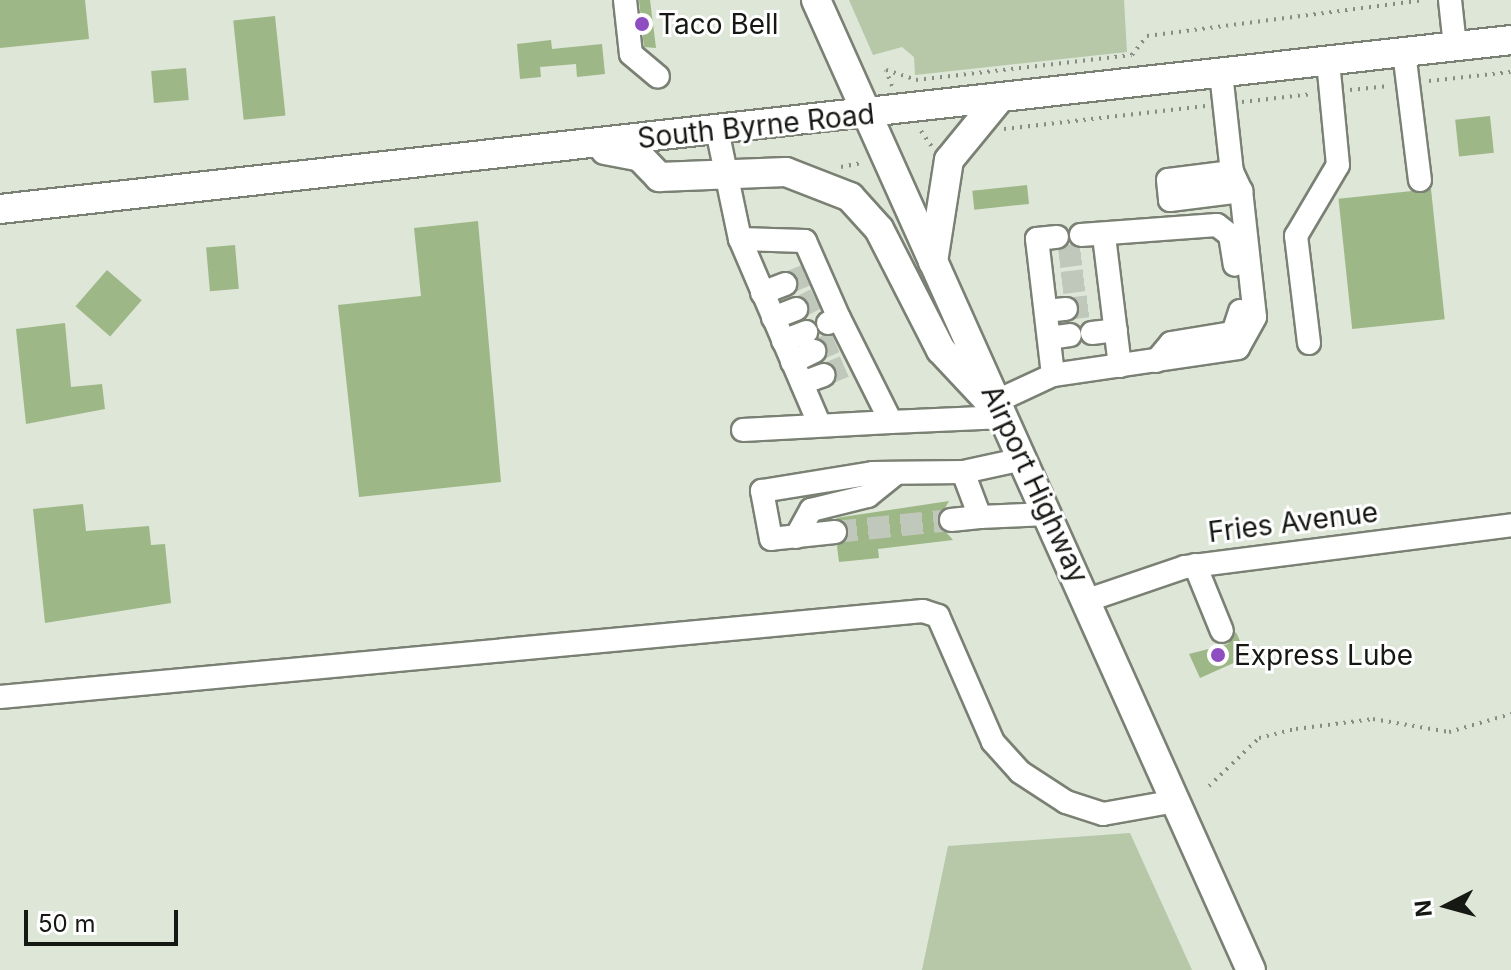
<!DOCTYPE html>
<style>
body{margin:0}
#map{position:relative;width:1511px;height:970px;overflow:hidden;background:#dee6d8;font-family:Inter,sans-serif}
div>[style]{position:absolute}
.green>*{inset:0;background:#b6c8a7}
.building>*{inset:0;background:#9db787;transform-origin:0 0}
.minor-tunnel>*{height:22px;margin-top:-11px;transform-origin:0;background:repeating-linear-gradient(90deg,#c0c7bb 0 22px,transparent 0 33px)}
.path>*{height:4px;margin-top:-2px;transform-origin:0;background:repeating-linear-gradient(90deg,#878d83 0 2px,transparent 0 8px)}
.roads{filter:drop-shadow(2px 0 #7a8174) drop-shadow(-2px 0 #7a8174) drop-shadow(0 2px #7a8174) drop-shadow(0 -2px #7a8174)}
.minor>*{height:22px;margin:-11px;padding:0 11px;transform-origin:11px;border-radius:11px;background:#fff}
.major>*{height:28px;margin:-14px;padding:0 14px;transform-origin:14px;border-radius:14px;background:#fff}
.dots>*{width:22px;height:22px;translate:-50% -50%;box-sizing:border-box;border:4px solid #fff;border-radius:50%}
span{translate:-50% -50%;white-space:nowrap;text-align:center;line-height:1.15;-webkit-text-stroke:6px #fff;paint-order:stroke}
.poi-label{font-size:28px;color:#161814}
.left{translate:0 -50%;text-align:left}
.street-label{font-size:28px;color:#161814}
.north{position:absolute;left:1407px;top:866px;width:80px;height:80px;-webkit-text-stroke:6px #fff;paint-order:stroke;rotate:264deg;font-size:22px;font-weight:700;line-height:32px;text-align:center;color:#161814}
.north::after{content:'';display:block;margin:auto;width:28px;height:36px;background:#161814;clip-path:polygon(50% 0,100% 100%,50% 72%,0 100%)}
.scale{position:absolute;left:24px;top:910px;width:154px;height:36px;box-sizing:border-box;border:4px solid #161814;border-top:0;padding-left:10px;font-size:24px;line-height:28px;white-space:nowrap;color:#161814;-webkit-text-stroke:6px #fff;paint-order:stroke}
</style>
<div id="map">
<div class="green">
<div style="clip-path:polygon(849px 0,1124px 0,1127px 52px,915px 75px,914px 57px,902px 47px,873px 55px)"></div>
<div style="clip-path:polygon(1130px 833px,1192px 970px,922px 970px,948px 846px)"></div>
</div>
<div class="building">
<div style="clip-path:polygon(0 0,85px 0,89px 39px,0 48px)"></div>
<div style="clip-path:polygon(639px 0,650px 0,656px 48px,644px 47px)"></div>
<div style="left:275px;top:16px;width:100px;height:42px;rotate:84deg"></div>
<div style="clip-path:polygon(551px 40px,552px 49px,602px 44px,605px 74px,577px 77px,576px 64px,540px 67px,541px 77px,520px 79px,517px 44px)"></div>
<div style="left:186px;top:68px;width:32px;height:35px;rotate:85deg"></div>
<div style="left:1490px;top:116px;width:37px;height:35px;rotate:84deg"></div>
<div style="left:1027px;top:185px;width:19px;height:55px;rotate:84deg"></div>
<div style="left:1431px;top:189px;width:131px;height:93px;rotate:84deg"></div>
<div style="clip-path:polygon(478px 221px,501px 482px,359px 497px,338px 305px,421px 296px,414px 228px)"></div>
<div style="left:235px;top:245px;width:44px;height:29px;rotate:85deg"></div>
<div style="left:107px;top:270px;width:46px;height:48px;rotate:41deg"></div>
<div style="clip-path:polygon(65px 323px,71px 387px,102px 384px,105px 409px,26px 424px,16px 329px)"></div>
<div style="clip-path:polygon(949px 501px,937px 522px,953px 540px,878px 549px,879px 558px,839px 562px,837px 546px,849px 531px,836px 518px)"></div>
<div style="clip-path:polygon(83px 504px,86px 531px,149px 526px,151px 545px,165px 544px,171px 603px,45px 623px,33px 509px)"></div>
<div style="clip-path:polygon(1236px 632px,1247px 657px,1200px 678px,1189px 654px,1228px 644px)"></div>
</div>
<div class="minor-tunnel">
<div style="left:1059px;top:257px;width:25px;rotate:-7deg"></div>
<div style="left:1062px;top:283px;width:25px;rotate:-7deg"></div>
<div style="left:785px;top:284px;width:23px;rotate:-23deg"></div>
<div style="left:796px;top:309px;width:22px;rotate:-27deg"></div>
<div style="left:1066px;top:309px;width:24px;rotate:-7deg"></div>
<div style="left:815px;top:351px;width:22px;rotate:-24deg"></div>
<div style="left:824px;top:375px;width:23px;rotate:-23deg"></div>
<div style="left:835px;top:532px;width:117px;rotate:-5.9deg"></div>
</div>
<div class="path">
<div style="left:1429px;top:81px;width:82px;rotate:-6.3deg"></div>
<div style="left:892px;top:86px;width:17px;rotate:-111deg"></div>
<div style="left:886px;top:70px;width:32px;rotate:18deg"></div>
<div style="left:916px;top:80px;width:217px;rotate:-6.6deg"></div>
<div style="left:1132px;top:55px;width:24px;rotate:-52deg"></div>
<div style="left:1147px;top:36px;width:278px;rotate:-7.4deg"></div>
<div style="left:1350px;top:90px;width:39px;rotate:-6deg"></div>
<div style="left:1242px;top:102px;width:71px;rotate:-6.4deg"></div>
<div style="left:1004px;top:129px;width:203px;rotate:-6.5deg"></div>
<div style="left:921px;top:131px;width:19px;rotate:55deg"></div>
<div style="left:841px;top:167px;width:21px;rotate:-11deg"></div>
<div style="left:1209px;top:786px;width:69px;rotate:-43.8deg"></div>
<div style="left:1259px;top:738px;width:38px;rotate:-14deg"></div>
<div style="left:1296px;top:729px;width:78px;rotate:-7.4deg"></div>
<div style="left:1373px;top:719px;width:77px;rotate:9.7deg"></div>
<div style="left:1449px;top:732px;width:65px;rotate:-16.2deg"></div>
</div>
<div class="roads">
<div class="minor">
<div style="left:625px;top:0;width:54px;rotate:83.7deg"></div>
<div style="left:631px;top:54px;width:35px;rotate:40deg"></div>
<div style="left:1450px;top:0;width:46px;rotate:83.8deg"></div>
<div style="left:1404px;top:52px;width:129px;rotate:82.9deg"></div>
<div style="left:1221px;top:73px;width:100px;rotate:83.7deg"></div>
<div style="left:1232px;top:172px;width:64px;rotate:172.9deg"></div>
<div style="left:1168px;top:180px;width:20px;rotate:84deg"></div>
<div style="left:1170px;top:200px;width:72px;rotate:-7.2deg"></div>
<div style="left:717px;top:130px;width:111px;rotate:78.1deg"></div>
<div style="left:740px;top:239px;width:198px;rotate:66.8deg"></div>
<div style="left:1081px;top:235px;width:136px;rotate:-4.2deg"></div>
<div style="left:1217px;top:225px;width:16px;rotate:38deg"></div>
<div style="left:1230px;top:235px;width:30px;rotate:81deg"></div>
<div style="left:1104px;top:236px;width:131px;rotate:83deg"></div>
<div style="left:740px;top:239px;width:65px;rotate:1.8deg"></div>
<div style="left:805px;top:241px;width:84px;rotate:66.2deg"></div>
<div style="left:762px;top:293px;width:25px;rotate:-21deg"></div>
<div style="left:1046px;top:311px;width:20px;rotate:-6deg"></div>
<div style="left:773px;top:318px;width:25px;rotate:-21deg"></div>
<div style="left:828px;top:323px;width:12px;rotate:-24deg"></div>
<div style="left:839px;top:318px;width:116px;rotate:63.4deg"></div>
<div style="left:891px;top:422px;width:113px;rotate:-2.5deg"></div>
<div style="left:1092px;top:333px;width:24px;rotate:-7deg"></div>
<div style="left:1049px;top:338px;width:21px;rotate:-8deg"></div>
<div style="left:783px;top:341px;width:25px;rotate:-21deg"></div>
<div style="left:1309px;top:343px;width:108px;rotate:-96.9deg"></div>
<div style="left:1296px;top:236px;width:82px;rotate:-59.4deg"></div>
<div style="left:1338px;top:165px;width:104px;rotate:-95.5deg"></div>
<div style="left:1156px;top:361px;width:23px;rotate:-50deg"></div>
<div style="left:1171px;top:343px;width:63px;rotate:-9.2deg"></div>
<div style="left:1233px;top:333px;width:23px;rotate:-72deg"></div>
<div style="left:792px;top:362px;width:25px;rotate:-26deg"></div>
<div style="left:1053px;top:375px;width:137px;rotate:-96.7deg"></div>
<div style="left:1037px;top:239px;width:20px;rotate:-6deg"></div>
<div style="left:802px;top:383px;width:23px;rotate:-20deg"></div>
<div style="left:997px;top:401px;width:62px;rotate:-24.9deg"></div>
<div style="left:1053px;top:375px;width:187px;rotate:-8.3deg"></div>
<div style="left:1238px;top:348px;width:35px;rotate:-61deg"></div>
<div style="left:1255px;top:317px;width:127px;rotate:-96.3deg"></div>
<div style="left:1241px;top:191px;width:21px;rotate:-115deg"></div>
<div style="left:743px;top:430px;width:148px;rotate:-3.1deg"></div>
<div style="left:1023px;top:459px;width:61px;rotate:167.8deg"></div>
<div style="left:963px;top:472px;width:48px;rotate:69.3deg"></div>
<div style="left:980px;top:517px;width:68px;rotate:-2.5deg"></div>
<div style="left:951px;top:520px;width:29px;rotate:-6deg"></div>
<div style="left:835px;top:532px;width:64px;rotate:173.8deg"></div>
<div style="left:771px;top:539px;width:49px;rotate:-100.6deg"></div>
<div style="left:762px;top:491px;width:112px;rotate:-9.2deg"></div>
<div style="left:873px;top:473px;width:90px;rotate:-0.6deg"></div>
<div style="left:796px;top:537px;width:31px;rotate:-61deg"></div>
<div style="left:811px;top:510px;width:59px;rotate:-13.8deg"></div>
<div style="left:868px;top:496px;width:36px;rotate:-39deg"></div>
<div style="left:1195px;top:565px;width:71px;rotate:67.8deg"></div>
<div style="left:1088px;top:600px;width:102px;rotate:-18.8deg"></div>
<div style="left:1185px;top:567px;width:329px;rotate:-7.3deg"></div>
<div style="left:0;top:697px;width:927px;rotate:-5.32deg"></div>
<div style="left:923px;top:611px;width:16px;rotate:18deg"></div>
<div style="left:938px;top:616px;width:137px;rotate:66.4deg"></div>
<div style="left:993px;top:742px;width:40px;rotate:48deg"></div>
<div style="left:1020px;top:772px;width:55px;rotate:33.1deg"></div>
<div style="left:1066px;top:802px;width:39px;rotate:18deg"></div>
<div style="left:1103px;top:814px;width:74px;rotate:-10.1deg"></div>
</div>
<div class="major">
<div style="left:816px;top:0;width:1063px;rotate:65.85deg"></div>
<div style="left:605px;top:150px;width:36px;rotate:11deg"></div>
<div style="left:640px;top:157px;width:28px;rotate:46deg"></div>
<div style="left:659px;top:177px;width:127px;rotate:-2.3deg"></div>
<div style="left:786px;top:172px;width:69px;rotate:21.3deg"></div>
<div style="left:850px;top:197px;width:43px;rotate:47.8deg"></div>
<div style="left:879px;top:229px;width:136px;rotate:62.9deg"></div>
<div style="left:941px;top:350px;width:67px;rotate:46.8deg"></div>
<div style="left:0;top:209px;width:1520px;rotate:-6.38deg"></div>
<div style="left:933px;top:262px;width:103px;rotate:-81.1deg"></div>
<div style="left:949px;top:160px;width:79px;rotate:-50.7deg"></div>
</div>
</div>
<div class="dots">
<div style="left:642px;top:24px;background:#8f4dc2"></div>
<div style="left:1218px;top:655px;background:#8f4dc2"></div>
</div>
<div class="poi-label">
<span class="left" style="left:658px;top:24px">Taco Bell</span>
<span class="left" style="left:1234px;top:655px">Express Lube</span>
</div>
<div class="street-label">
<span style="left:756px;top:126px;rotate:-6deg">South Byrne Road</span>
<span style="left:1035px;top:484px;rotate:65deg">Airport Highway</span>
<span style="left:1293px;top:522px;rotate:-7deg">Fries Avenue</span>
</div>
<div class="north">N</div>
<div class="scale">50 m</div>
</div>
